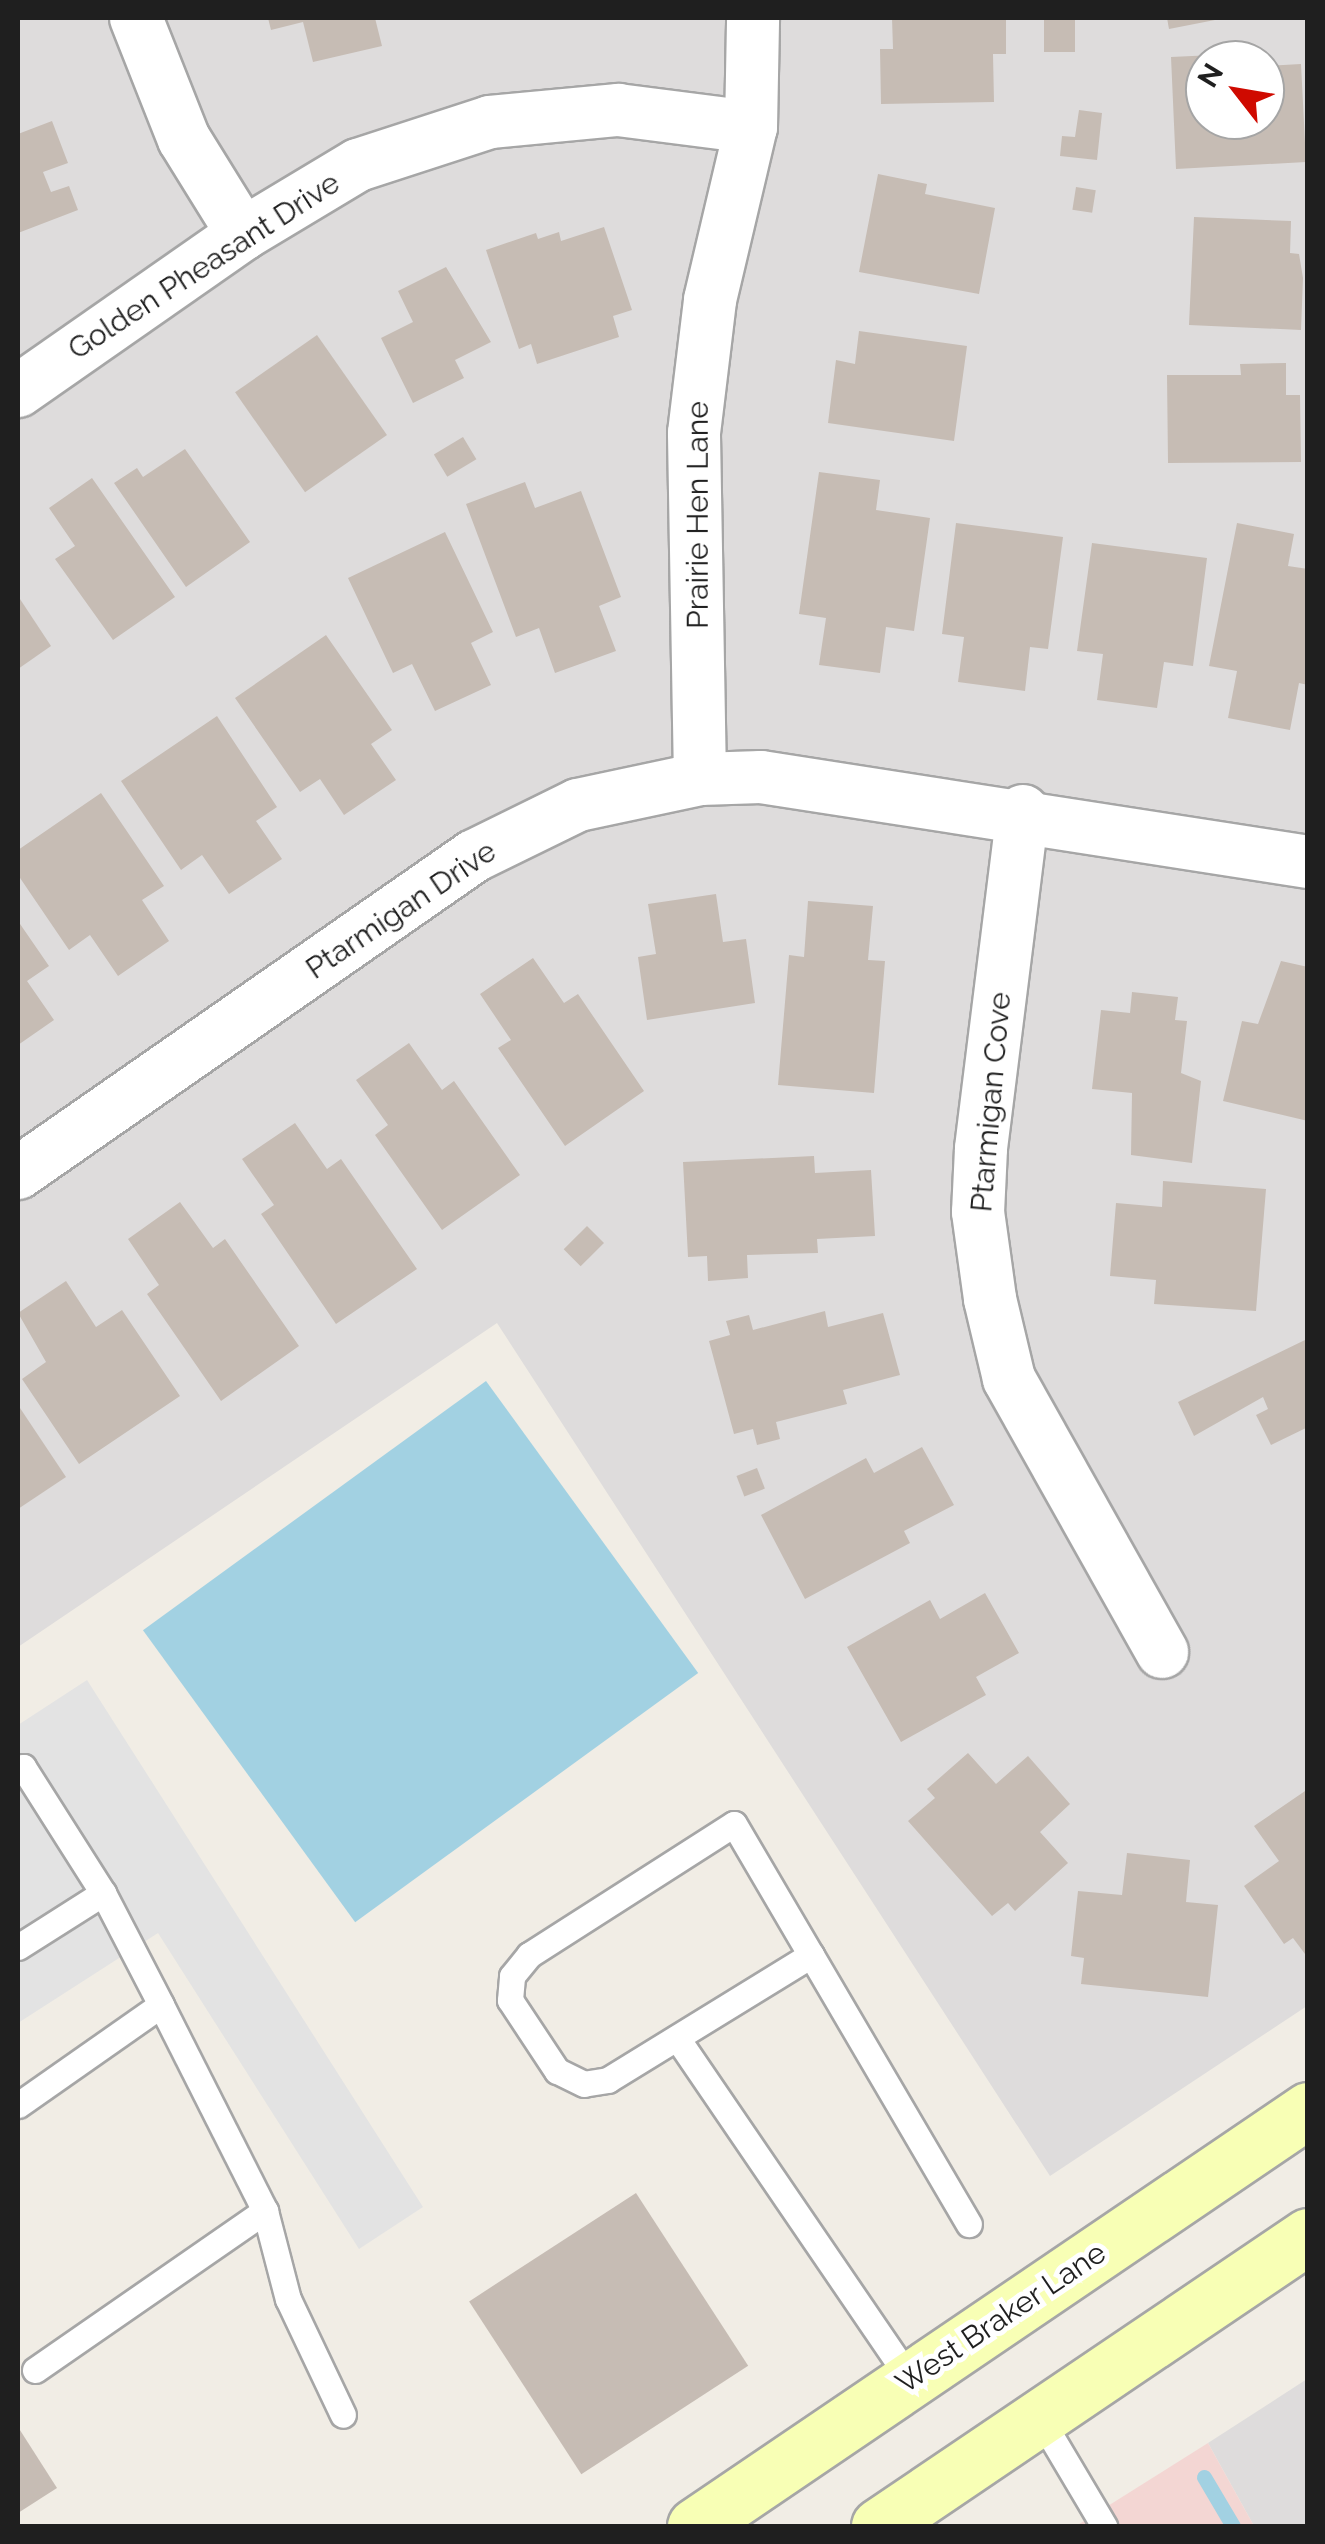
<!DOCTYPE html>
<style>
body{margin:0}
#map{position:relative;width:1325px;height:2544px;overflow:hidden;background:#f1ede5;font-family:Raleway,sans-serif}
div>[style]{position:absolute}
.residential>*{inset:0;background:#dedcdc}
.commercial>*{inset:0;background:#f3d6d3}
.parking>*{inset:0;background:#e3e3e3}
.water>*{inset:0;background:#a2d1e2;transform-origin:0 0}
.stream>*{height:15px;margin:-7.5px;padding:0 7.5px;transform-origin:7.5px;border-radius:7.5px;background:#a2d1e2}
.building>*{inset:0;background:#c6bcb4;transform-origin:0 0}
.roads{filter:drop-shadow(2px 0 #a6a6a6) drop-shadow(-2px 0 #a6a6a6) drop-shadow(0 2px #a6a6a6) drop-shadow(0 -2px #a6a6a6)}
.lane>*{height:25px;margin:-12.5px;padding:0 12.5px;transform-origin:12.5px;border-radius:12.5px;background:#fff}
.street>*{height:52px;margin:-26px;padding:0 26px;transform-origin:26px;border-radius:26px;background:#fff}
.secondary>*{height:55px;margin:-27.5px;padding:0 27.5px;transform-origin:27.5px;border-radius:27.5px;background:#f8ffb5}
span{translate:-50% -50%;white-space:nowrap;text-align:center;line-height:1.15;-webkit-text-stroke:10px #fff;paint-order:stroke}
.street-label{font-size:30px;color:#1f1f1f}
.frame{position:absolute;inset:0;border:20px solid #1f1f1f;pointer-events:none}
.north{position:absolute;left:1185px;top:40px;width:100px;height:100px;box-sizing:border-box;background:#fff;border:2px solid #a5a5a5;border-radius:50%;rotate:301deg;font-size:28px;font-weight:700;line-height:40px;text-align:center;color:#1f1f1f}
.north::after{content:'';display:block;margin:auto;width:35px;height:45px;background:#cf0a00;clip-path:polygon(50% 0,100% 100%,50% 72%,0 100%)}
</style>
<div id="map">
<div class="residential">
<div style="clip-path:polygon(evenodd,18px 18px,1307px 18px,1307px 2006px,1050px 2176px,497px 1323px,18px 1647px,18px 18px,1205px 60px,1265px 60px,1265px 120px,1205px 120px,1205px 60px)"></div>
<div style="clip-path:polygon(1307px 2379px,1307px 2526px,1254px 2526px,1208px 2443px)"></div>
</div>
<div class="commercial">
<div style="clip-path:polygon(1208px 2443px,1254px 2526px,1076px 2526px)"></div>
</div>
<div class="parking">
<div style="clip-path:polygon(87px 1680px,423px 2207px,359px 2249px,158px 1933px,18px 2023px,18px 1725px)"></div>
</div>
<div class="water">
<div style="left:486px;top:1381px;width:361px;height:424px;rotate:54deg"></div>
</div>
<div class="stream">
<div style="left:1204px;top:2477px;width:57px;rotate:59.4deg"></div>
</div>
<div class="building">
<div style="clip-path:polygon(268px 18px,375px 18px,382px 46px,313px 62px,303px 22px,271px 30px)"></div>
<div style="clip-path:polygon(892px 18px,1006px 18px,1006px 54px,993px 54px,994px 102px,881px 104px,880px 49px,893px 49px)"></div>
<div style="left:1044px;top:18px;width:31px;height:34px"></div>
<div style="clip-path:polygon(1167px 18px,1220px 18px,1220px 19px,1169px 29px)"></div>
<div style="clip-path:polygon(1256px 53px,1256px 60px,1205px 60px,1205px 120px,1265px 120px,1265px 66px,1301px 64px,1306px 162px,1176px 169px,1171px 57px)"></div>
<div style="clip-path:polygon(1079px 110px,1102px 113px,1097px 160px,1060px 156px,1062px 136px,1075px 137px)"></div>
<div style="clip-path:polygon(52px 121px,68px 163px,43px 172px,51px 192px,69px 186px,78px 210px,18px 233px,18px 134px)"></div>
<div style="clip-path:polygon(878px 174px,927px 184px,925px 194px,995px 208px,979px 294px,859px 272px)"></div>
<div style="left:1076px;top:187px;width:20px;height:23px;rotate:9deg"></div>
<div style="clip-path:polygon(1194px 217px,1291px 221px,1290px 253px,1299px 254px,1303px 278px,1301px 330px,1189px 325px)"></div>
<div style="clip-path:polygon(604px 227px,632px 310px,613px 316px,619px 337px,537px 364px,531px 344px,519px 349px,486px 250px,536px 233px,538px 239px,559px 232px,561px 241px)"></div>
<div style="clip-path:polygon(446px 267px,491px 342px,455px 360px,464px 378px,413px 403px,381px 338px,413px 322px,398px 291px)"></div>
<div style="clip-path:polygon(859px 331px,967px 346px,954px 441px,828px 423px,836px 360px,855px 364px)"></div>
<div style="left:317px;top:335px;width:122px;height:100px;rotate:55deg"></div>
<div style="clip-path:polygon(1286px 363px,1286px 395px,1300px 395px,1301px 462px,1168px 463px,1167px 375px,1241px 375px,1240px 364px)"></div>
<div style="left:463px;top:437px;width:26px;height:34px;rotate:59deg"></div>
<div style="clip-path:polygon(185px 449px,250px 542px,186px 587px,114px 483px,137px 468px,143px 477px)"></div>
<div style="clip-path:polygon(819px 472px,880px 480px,876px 510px,930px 518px,914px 631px,886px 627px,880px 673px,819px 665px,826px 618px,799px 614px)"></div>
<div style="clip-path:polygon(92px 478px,175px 597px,113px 640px,55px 559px,75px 546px,49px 508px)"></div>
<div style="clip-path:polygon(525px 482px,535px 508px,581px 491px,621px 597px,599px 606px,616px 651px,555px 673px,539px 628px,516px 637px,466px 504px)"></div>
<div style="clip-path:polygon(956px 523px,1063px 537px,1048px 649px,1030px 647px,1025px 691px,958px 682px,964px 637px,942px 634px)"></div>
<div style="clip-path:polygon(1237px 523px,1294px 534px,1288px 566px,1308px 569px,1308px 685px,1299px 683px,1290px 730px,1228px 718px,1237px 671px,1209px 666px)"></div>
<div style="clip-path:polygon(445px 532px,493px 632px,471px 643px,491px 685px,435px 711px,412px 664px,393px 673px,348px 578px)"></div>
<div style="clip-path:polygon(1092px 543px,1207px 558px,1193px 666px,1164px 662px,1157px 708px,1097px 700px,1103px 654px,1077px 651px)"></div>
<div style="clip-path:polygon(18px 596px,51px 646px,18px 669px)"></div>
<div style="clip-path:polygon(326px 635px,392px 730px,371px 744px,396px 780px,344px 815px,320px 779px,300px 792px,235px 698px)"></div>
<div style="clip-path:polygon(217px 716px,277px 807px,256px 821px,282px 859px,229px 894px,202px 855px,181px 870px,121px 781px)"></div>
<div style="clip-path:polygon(101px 793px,164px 886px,142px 900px,169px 941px,118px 976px,90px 935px,69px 950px,18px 875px,18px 850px)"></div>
<div style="clip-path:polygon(716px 894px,723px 942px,746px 939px,755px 1003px,647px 1020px,638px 957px,656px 954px,648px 904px)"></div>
<div style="clip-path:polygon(808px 901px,873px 906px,868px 960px,885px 961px,874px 1093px,778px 1085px,789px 955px,804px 957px)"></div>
<div style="clip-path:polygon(18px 921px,49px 966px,27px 981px,54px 1020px,18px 1045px)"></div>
<div style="clip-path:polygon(533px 958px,564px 1003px,578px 994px,644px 1091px,565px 1146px,498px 1048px,511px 1040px,480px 994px)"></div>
<div style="clip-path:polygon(1281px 961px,1308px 967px,1308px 1121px,1223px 1101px,1242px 1021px,1258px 1024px)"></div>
<div style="clip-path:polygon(1132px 992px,1178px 997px,1175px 1020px,1187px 1021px,1181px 1073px,1201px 1081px,1192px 1163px,1131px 1155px,1132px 1093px,1092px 1089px,1101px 1010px,1130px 1013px)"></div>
<div style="clip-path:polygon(409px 1043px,442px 1090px,454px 1081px,520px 1175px,442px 1230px,375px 1135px,388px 1125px,356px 1080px)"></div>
<div style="clip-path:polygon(295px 1123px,327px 1169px,341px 1159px,417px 1269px,336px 1324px,261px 1214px,274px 1205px,242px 1159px)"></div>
<div style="clip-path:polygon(814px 1156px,815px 1173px,871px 1170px,875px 1236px,817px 1239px,818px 1253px,747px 1255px,748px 1278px,708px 1281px,707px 1256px,688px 1257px,683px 1162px)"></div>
<div style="clip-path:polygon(1163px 1181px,1266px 1189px,1256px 1311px,1154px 1304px,1156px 1280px,1110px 1276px,1116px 1203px,1162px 1207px)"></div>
<div style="clip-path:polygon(180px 1202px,213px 1248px,225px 1239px,299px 1346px,221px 1401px,147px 1294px,159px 1285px,128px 1239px)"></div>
<div style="left:587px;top:1226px;width:24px;height:33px;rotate:45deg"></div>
<div style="clip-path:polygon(66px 1281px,96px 1327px,122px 1310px,180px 1396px,79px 1464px,22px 1379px,46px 1362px,18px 1313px)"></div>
<div style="clip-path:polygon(825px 1311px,828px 1327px,883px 1313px,900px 1375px,843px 1390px,847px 1404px,776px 1422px,780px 1439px,757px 1445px,753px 1429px,734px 1434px,709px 1341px,730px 1335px,726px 1321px,749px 1315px,753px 1330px)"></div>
<div style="clip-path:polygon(1305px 1340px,1308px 1427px,1271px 1445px,1256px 1415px,1268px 1409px,1263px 1397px,1194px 1436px,1178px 1402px)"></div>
<div style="clip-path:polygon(18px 1405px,66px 1477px,18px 1509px)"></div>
<div style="clip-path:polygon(922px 1447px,954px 1505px,904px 1531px,910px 1543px,805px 1599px,761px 1515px,866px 1458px,874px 1473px)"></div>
<div style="left:757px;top:1468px;width:22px;height:22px;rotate:69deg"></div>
<div style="clip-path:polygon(985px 1593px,1019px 1653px,976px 1677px,986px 1695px,901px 1742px,847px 1647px,930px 1600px,940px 1619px)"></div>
<div style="clip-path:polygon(968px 1753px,996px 1784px,1028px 1756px,1070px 1804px,1040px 1832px,1068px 1863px,1015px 1911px,1008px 1903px,992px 1916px,908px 1821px,935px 1798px,927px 1789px)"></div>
<div style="clip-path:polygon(1308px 1789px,1308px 1958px,1293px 1938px,1284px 1944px,1244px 1886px,1279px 1861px,1254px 1826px)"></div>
<div style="clip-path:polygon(1127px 1853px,1190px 1860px,1186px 1902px,1218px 1905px,1208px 1997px,1081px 1984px,1084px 1958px,1071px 1956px,1078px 1891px,1122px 1895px)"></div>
<div style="left:636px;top:2193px;width:206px;height:199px;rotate:57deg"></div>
<div style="clip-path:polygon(18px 2427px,57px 2488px,18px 2513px)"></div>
</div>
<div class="roads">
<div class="lane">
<div style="left:18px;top:1770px;width:6px;rotate:-31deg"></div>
<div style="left:23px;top:1767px;width:149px;rotate:57.6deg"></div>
<div style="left:103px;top:1893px;width:126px;rotate:62.6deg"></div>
<div style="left:161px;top:2005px;width:231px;rotate:63.2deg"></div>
<div style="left:265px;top:2211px;width:91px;rotate:75.4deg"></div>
<div style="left:288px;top:2299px;width:128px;rotate:64.6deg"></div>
<div style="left:18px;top:1947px;width:101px;rotate:-32.4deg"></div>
<div style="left:811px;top:1955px;width:238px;rotate:148.4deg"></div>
<div style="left:608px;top:2080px;width:24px;rotate:171deg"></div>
<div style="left:584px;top:2084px;width:30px;rotate:-154deg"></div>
<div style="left:557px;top:2071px;width:85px;rotate:-123.5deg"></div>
<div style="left:510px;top:2000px;width:24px;rotate:-85deg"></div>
<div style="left:512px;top:1976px;width:27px;rotate:-51deg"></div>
<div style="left:529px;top:1955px;width:243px;rotate:-32.6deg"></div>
<div style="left:734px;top:1824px;width:152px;rotate:59.6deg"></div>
<div style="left:811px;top:1955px;width:312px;rotate:59.6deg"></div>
<div style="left:677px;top:2038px;width:414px;rotate:55.7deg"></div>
<div style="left:18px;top:2105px;width:174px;rotate:-35deg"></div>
<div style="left:35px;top:2370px;width:280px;rotate:-34.7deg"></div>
<div style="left:1040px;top:2418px;width:126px;rotate:59.3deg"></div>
</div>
<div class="street">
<div style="left:136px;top:18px;width:130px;rotate:68.4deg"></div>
<div style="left:184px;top:139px;width:112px;rotate:58.2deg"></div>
<div style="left:18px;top:391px;width:274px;rotate:-34.9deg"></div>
<div style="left:243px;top:234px;width:134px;rotate:-31deg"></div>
<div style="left:358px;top:165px;width:139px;rotate:-18deg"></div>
<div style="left:490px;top:122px;width:129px;rotate:-5.4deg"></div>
<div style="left:618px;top:110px;width:134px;rotate:7.3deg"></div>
<div style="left:700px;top:779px;width:346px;rotate:-91deg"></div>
<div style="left:694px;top:433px;width:134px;rotate:-83.1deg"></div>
<div style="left:710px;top:300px;width:178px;rotate:-76.7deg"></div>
<div style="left:751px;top:127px;width:109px;rotate:-88.9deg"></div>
<div style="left:1023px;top:811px;width:341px;rotate:97.1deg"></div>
<div style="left:981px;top:1149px;width:63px;rotate:92.7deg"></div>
<div style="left:978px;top:1212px;width:88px;rotate:82.1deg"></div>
<div style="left:990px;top:1299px;width:82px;rotate:76.6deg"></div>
<div style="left:1009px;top:1379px;width:313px;rotate:60.7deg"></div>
<div style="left:18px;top:1173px;width:555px;rotate:-34.81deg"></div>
<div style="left:474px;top:856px;width:116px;rotate:-26.1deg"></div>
<div style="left:578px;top:805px;width:125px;rotate:-12deg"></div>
<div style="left:700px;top:779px;width:61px;rotate:-1.9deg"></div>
<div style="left:761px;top:777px;width:554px;rotate:8.83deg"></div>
</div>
<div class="secondary">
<div style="left:695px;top:2526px;width:741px;rotate:-34.16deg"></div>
<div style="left:879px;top:2526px;width:518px;rotate:-34.06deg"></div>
</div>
</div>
<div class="street-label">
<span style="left:204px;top:266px;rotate:-33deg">Golden Pheasant Drive</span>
<span style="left:698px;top:515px;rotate:-90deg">Prairie Hen Lane</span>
<span style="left:401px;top:910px;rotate:-34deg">Ptarmigan Drive</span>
<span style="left:991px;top:1102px;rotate:-85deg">Ptarmigan Cove</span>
<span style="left:1001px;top:2318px;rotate:-34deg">West Braker Lane</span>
</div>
<div class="frame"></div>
<div class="north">N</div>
</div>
